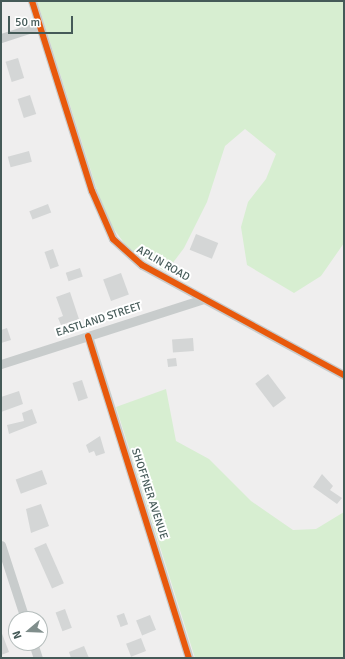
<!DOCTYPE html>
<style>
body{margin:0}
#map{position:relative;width:345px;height:659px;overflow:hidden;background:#efeeee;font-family:Signika,sans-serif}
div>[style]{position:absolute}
.green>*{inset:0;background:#d7eed1}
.building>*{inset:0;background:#d4d6d6;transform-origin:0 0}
.minor>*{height:9px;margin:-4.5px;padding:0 4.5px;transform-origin:4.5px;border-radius:4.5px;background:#c8cccc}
.cycleway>*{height:6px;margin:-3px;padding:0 3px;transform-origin:3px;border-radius:3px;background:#e8590c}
span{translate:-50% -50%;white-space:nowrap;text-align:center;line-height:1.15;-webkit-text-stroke:4px #fff;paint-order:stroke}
.street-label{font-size:11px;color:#455a58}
.frame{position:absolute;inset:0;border:2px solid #455a58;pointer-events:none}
.north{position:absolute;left:8px;top:611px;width:40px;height:40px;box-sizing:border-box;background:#fff;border:1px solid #b5bdbc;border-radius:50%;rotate:251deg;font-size:11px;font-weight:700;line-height:16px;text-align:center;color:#455a58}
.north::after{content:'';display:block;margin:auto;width:14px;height:18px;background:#808e8c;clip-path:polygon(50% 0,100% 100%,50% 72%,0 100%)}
.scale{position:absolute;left:8px;top:16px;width:65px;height:18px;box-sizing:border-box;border:2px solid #455a58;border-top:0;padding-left:5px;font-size:12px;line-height:14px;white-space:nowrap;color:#455a58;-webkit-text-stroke:3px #fff;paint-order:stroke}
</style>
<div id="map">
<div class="green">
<div style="clip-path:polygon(37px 1px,344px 1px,344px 243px,321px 276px,294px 293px,247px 265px,241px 227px,248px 202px,266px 179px,276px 154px,245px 129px,225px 146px,207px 202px,184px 248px,166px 272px,127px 247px,108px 221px,97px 190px)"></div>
<div style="clip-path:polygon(166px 389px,176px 441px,209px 459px,251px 501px,293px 530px,316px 529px,344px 512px,344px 658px,195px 658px,116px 407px)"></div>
</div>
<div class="building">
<div style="left:18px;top:58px;width:21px;height:13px;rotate:73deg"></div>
<div style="left:30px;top:95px;width:20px;height:13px;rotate:72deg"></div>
<div style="left:29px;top:151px;width:11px;height:22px;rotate:75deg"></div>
<div style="left:48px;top:204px;width:9px;height:20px;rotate:69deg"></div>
<div style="left:196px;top:234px;width:24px;height:17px;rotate:22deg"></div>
<div style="left:53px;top:249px;width:18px;height:9px;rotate:71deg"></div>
<div style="left:80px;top:268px;width:9px;height:15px;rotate:72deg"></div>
<div style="left:121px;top:273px;width:23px;height:19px;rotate:70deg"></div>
<div style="clip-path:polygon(70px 292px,79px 319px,61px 325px,58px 318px,63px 316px,56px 297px)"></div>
<div style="clip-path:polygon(7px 328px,11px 340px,1px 343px,1px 330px)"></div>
<div style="left:193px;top:338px;width:13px;height:21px;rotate:86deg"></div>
<div style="left:176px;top:358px;width:8px;height:9px;rotate:83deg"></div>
<div style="left:268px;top:374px;width:30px;height:16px;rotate:53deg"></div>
<div style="left:82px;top:380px;width:19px;height:10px;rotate:72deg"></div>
<div style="clip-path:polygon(19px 391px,23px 404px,1px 412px,1px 397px)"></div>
<div style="clip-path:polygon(32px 409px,37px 423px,9px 434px,7px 425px,24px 421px,22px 413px)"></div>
<div style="clip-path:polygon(100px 436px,105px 453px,96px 456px,94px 451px,89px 453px,86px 445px)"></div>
<div style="left:42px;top:470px;width:15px;height:28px;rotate:70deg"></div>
<div style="clip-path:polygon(322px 474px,333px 486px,330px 490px,342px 498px,337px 504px,313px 487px)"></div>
<div style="clip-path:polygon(41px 504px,49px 526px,31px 533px,26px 509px)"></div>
<div style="left:46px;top:543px;width:44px;height:13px;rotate:66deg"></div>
<div style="left:65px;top:609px;width:20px;height:10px;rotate:70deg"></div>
<div style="left:124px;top:613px;width:12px;height:8px;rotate:70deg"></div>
<div style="left:150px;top:615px;width:16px;height:15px;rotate:68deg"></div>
<div style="clip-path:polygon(1px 631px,9px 652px,1px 655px)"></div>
<div style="left:141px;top:638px;width:14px;height:16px;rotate:69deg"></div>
<div style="clip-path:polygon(84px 646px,89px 658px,71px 658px,69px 652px)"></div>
</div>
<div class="minor">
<div style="left:32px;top:1px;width:199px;rotate:72.5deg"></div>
<div style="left:92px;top:191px;width:52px;rotate:66.4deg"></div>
<div style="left:113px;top:239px;width:39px;rotate:42deg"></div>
<div style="left:142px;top:265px;width:230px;rotate:28.6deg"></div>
<div style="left:1px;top:38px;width:39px;rotate:-18deg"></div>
<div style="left:88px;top:336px;width:337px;rotate:72.6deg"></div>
<div style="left:1px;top:364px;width:213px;rotate:-17.8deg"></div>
<div style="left:1px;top:545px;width:78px;rotate:72deg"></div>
<div style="left:33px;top:643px;width:16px;rotate:72deg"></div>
</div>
<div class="cycleway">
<div style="left:32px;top:1px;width:199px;rotate:72.5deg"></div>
<div style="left:92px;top:191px;width:52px;rotate:66.4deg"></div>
<div style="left:113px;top:239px;width:39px;rotate:42deg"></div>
<div style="left:142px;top:265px;width:230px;rotate:28.6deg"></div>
<div style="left:88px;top:336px;width:337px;rotate:72.6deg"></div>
</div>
<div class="street-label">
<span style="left:163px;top:264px;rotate:30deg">APLIN ROAD</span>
<span style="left:99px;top:320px;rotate:-18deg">EASTLAND STREET</span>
<span style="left:149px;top:494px;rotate:72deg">SHOFFNER AVENUE</span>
</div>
<div class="frame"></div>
<div class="north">N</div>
<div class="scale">50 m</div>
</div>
